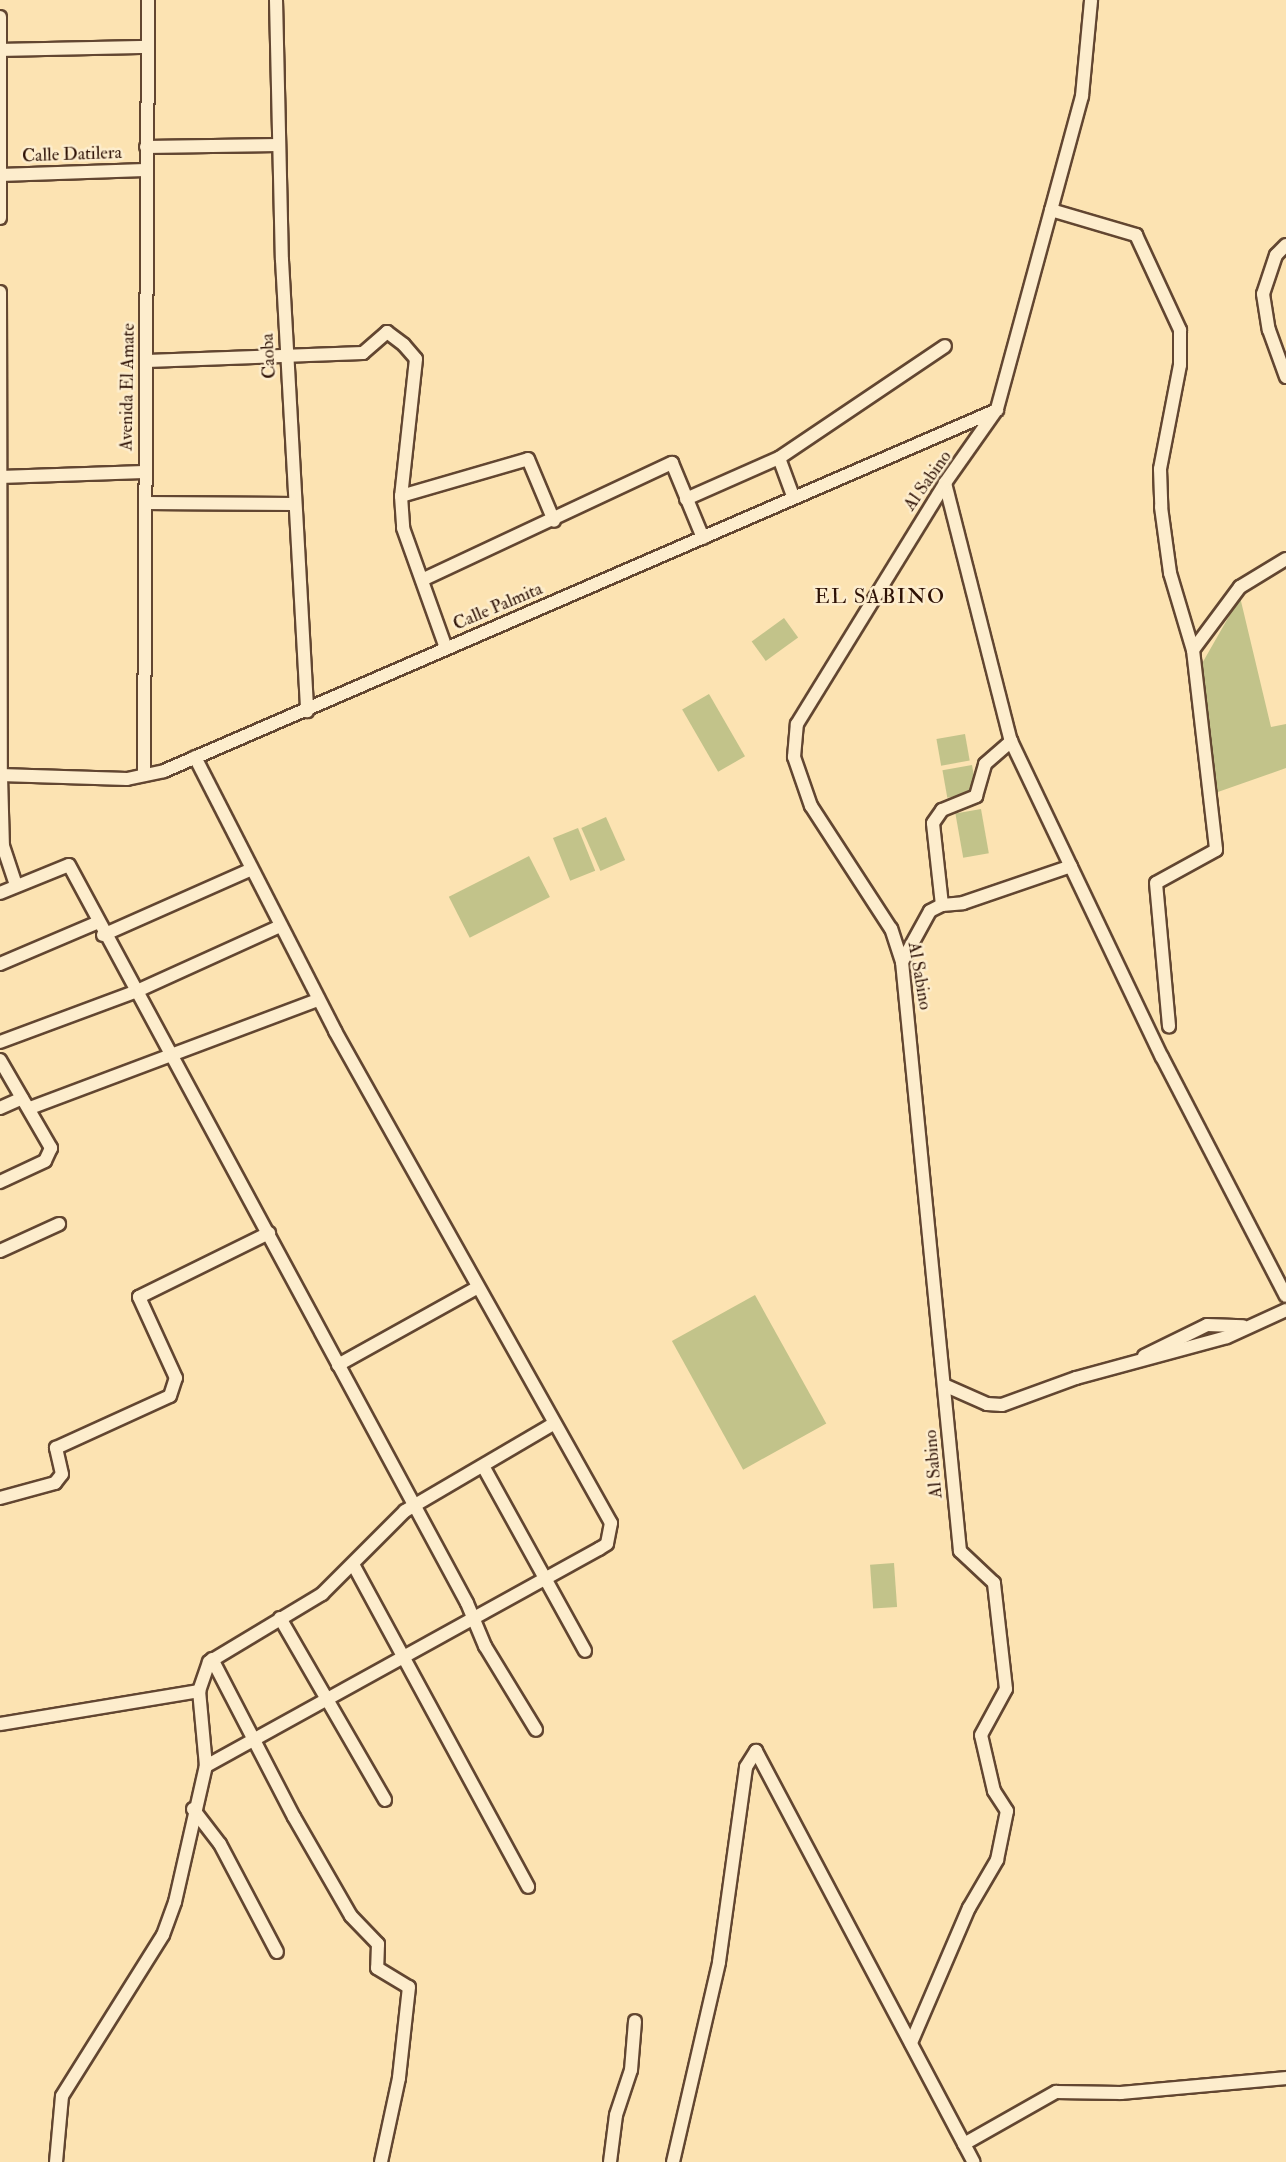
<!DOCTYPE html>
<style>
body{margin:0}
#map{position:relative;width:1286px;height:2162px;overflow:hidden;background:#fce3b2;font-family:"IM FELL Double Pica",serif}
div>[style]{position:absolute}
.green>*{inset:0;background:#c2c38a;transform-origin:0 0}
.roads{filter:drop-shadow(2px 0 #624631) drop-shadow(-2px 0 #624631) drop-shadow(0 2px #624631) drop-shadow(0 -2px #624631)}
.minor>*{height:12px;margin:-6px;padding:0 6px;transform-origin:6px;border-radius:6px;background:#fdedcd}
span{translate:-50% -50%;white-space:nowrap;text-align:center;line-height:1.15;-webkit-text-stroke:5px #fdedcd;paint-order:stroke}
.street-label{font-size:18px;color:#2e1206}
.quarter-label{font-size:21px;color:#2e1206;letter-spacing:1.5px}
</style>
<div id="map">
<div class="green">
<div style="clip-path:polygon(1240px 597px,1271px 727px,1286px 724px,1286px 768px,1215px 793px,1200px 667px)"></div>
<div style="left:784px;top:618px;width:24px;height:40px;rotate:54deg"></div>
<div style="left:709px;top:694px;width:72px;height:31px;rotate:60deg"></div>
<div style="left:965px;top:734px;width:27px;height:29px;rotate:80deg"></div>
<div style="left:972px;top:765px;width:28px;height:30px;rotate:80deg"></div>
<div style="left:981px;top:809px;width:45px;height:26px;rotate:80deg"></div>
<div style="left:606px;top:817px;width:47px;height:27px;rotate:66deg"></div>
<div style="left:578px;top:828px;width:46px;height:27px;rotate:68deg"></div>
<div style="left:529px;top:856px;width:46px;height:90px;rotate:63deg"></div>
<div style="left:755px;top:1295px;width:147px;height:95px;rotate:61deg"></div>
<div style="left:894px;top:1563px;width:44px;height:24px;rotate:86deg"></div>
</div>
<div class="roads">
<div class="minor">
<div style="left:276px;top:0;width:260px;rotate:88.7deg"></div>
<div style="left:282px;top:260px;width:452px;rotate:86.8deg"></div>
<div style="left:0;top:17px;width:201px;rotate:90deg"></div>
<div style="left:0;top:50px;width:146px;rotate:-1.2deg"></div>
<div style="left:146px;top:147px;width:132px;rotate:-0.9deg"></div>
<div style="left:0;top:175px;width:145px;rotate:-2deg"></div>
<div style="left:1051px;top:210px;width:89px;rotate:16.4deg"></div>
<div style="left:1136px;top:235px;width:105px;rotate:65.1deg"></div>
<div style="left:1180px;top:330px;width:35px;rotate:90deg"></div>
<div style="left:1180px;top:365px;width:106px;rotate:100.9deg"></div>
<div style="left:1160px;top:469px;width:38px;rotate:88deg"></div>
<div style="left:1161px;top:507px;width:67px;rotate:82.2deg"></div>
<div style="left:1170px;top:573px;width:80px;rotate:73.4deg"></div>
<div style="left:1193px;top:650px;width:201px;rotate:83.4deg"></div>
<div style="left:1216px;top:850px;width:68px;rotate:151.2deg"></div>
<div style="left:1156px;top:883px;width:144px;rotate:84.8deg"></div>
<div style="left:1286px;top:245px;width:14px;rotate:135deg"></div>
<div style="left:1276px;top:255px;width:41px;rotate:108.4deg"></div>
<div style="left:1263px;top:294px;width:36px;rotate:81deg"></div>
<div style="left:1269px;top:330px;width:50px;rotate:70.1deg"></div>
<div style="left:0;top:292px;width:484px;rotate:89.9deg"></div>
<div style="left:1px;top:776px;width:70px;rotate:88.4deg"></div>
<div style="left:3px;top:846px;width:41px;rotate:71.6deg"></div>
<div style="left:147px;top:361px;width:216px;rotate:-2.1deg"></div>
<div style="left:363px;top:353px;width:32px;rotate:-41deg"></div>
<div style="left:387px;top:332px;width:21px;rotate:37deg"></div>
<div style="left:404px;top:345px;width:18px;rotate:49deg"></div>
<div style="left:416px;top:359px;width:138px;rotate:96.2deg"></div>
<div style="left:401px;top:496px;width:32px;rotate:86deg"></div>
<div style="left:403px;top:528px;width:127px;rotate:70.3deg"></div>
<div style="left:0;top:477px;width:144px;rotate:-2deg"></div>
<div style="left:945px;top:483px;width:266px;rotate:75.7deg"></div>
<div style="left:1011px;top:741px;width:350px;rotate:64.5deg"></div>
<div style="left:1162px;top:1057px;width:269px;rotate:62.6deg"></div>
<div style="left:401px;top:496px;width:132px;rotate:-16.2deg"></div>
<div style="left:528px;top:459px;width:67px;rotate:67.2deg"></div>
<div style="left:793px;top:496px;width:40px;rotate:-110.2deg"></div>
<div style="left:779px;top:458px;width:200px;rotate:-34deg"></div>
<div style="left:686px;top:499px;width:102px;rotate:-23.8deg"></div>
<div style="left:145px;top:503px;width:149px;rotate:0.4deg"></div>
<div style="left:424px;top:579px;width:274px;rotate:-25.1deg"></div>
<div style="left:672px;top:463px;width:81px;rotate:67.5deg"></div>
<div style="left:1193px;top:650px;width:79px;rotate:-53.3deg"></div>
<div style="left:1240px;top:587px;width:54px;rotate:-31.3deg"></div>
<div style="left:195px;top:757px;width:308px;rotate:62.9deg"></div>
<div style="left:335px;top:1031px;width:564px;rotate:60.71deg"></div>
<div style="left:611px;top:1523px;width:21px;rotate:101deg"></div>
<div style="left:607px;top:1544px;width:9px;rotate:148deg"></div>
<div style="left:599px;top:1549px;width:449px;rotate:151.1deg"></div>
<div style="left:0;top:775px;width:127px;rotate:1.8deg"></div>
<div style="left:127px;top:779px;width:38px;rotate:-12deg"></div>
<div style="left:164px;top:771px;width:908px;rotate:-23.43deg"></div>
<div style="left:144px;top:775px;width:775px;rotate:-89.7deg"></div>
<div style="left:0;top:893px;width:74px;rotate:-22.1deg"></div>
<div style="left:69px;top:865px;width:838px;rotate:61.66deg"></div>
<div style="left:467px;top:1603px;width:47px;rotate:67.3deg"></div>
<div style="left:485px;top:1646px;width:98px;rotate:58.7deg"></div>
<div style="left:942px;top:905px;width:82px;rotate:-96.3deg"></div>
<div style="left:933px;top:823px;width:16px;rotate:-55deg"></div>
<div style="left:942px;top:810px;width:37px;rotate:-22deg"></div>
<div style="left:976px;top:796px;width:33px;rotate:-74deg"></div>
<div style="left:985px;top:764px;width:35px;rotate:-41deg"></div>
<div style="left:103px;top:935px;width:161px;rotate:-23.9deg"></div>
<div style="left:902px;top:962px;width:58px;rotate:-61.2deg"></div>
<div style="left:930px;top:911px;width:13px;rotate:-27deg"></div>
<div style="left:942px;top:905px;width:21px;rotate:-5deg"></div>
<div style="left:963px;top:903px;width:114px;rotate:-18.9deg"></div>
<div style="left:0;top:964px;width:104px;rotate:-23.1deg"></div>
<div style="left:0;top:1042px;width:146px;rotate:-20.4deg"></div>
<div style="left:137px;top:991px;width:157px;rotate:-24.4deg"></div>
<div style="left:0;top:1060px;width:102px;rotate:59.9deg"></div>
<div style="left:51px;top:1148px;width:14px;rotate:115deg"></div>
<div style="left:45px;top:1161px;width:50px;rotate:155deg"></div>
<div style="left:0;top:1108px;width:24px;rotate:-24deg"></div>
<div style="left:30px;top:1108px;width:308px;rotate:-20.6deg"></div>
<div style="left:0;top:1251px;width:65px;rotate:-24.6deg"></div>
<div style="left:1144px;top:1356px;width:70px;rotate:-26.2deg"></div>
<div style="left:1207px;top:1325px;width:36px;rotate:2deg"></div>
<div style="left:338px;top:1365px;width:160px;rotate:-29.1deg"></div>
<div style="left:944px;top:1385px;width:47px;rotate:23.8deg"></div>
<div style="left:987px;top:1404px;width:15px;rotate:4deg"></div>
<div style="left:1002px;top:1405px;width:79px;rotate:-20deg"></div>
<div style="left:1076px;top:1378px;width:156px;rotate:-15.2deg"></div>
<div style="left:1227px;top:1337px;width:65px;rotate:-24.6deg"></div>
<div style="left:483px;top:1466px;width:211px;rotate:61.1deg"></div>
<div style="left:0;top:1498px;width:57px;rotate:-15.3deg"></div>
<div style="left:55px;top:1483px;width:11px;rotate:-52deg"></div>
<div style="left:62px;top:1474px;width:27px;rotate:-103deg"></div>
<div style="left:56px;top:1448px;width:125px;rotate:-24.5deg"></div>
<div style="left:170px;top:1396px;width:19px;rotate:-72deg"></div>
<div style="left:176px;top:1378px;width:89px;rotate:-114.6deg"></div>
<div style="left:139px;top:1297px;width:145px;rotate:-26.2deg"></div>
<div style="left:354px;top:1566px;width:365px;rotate:61.5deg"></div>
<div style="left:280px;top:1618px;width:210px;rotate:60deg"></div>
<div style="left:212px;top:1659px;width:178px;rotate:62.6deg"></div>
<div style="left:294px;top:1817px;width:114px;rotate:60.1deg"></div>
<div style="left:351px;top:1916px;width:39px;rotate:46deg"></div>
<div style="left:378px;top:1944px;width:24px;rotate:92deg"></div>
<div style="left:377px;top:1968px;width:37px;rotate:31deg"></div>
<div style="left:409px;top:1987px;width:92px;rotate:96.3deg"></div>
<div style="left:399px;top:2078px;width:86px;rotate:102.1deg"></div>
<div style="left:0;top:1724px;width:202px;rotate:-9.4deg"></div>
<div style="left:193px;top:1809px;width:44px;rotate:52.4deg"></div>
<div style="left:220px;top:1844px;width:122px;rotate:62.2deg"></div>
<div style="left:911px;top:2043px;width:147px;rotate:-66.8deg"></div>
<div style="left:969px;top:1908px;width:56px;rotate:-59.7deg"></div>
<div style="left:997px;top:1860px;width:50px;rotate:-78.5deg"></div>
<div style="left:1007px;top:1811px;width:24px;rotate:-123deg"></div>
<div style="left:994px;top:1791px;width:57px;rotate:-103.1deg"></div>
<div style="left:981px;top:1735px;width:52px;rotate:-61.5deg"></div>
<div style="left:1006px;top:1689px;width:107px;rotate:-96.5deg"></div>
<div style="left:994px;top:1583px;width:47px;rotate:-136.7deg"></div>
<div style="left:960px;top:1551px;width:592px;rotate:-95.62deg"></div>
<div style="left:902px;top:962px;width:35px;rotate:-108deg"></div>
<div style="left:891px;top:929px;width:147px;rotate:-123deg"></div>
<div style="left:811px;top:806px;width:52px;rotate:-109.1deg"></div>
<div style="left:794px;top:757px;width:33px;rotate:-85deg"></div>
<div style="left:797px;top:724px;width:283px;rotate:-58.4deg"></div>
<div style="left:945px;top:483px;width:90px;rotate:-54.9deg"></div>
<div style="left:997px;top:409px;width:324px;rotate:-74.8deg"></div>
<div style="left:1082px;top:96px;width:96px;rotate:-84.6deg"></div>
<div style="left:964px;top:2144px;width:106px;rotate:-29.5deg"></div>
<div style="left:1056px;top:2092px;width:65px;rotate:0.9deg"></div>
<div style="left:1121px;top:2093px;width:166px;rotate:-5.2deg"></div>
<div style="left:56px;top:2162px;width:66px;rotate:-84.8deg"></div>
<div style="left:62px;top:2096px;width:190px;rotate:-57.9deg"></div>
<div style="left:163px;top:1935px;width:35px;rotate:-70deg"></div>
<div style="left:175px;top:1902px;width:139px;rotate:-77.2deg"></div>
<div style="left:206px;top:1766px;width:75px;rotate:-95.3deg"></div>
<div style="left:199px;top:1691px;width:31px;rotate:-71deg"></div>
<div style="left:209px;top:1662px;width:132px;rotate:-31deg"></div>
<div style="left:322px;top:1594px;width:117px;rotate:-45deg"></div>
<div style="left:405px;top:1511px;width:172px;rotate:-30.4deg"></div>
<div style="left:610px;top:2162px;width:47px;rotate:-82.7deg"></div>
<div style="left:616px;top:2115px;width:47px;rotate:-71.6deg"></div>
<div style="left:631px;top:2070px;width:49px;rotate:-85.3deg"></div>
<div style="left:673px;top:2162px;width:205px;rotate:-77deg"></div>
<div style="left:719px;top:1962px;width:197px;rotate:-82.1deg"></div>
<div style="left:746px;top:1767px;width:19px;rotate:-58deg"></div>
<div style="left:756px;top:1751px;width:465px;rotate:62.1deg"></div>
</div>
</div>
<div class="street-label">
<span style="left:72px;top:155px;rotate:-2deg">Calle Datilera</span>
<span style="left:269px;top:356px;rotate:-93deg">Caoba</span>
<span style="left:128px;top:387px;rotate:-89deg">Avenida El Amate</span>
<span style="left:928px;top:481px;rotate:-55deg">Al Sabino</span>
<span style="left:498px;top:607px;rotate:-23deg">Calle Palmita</span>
<span style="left:919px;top:976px;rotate:80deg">Al Sabino</span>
<span style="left:934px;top:1464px;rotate:-95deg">Al Sabino</span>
</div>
<div class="quarter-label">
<span style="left:880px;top:597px">EL SABINO</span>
</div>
</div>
